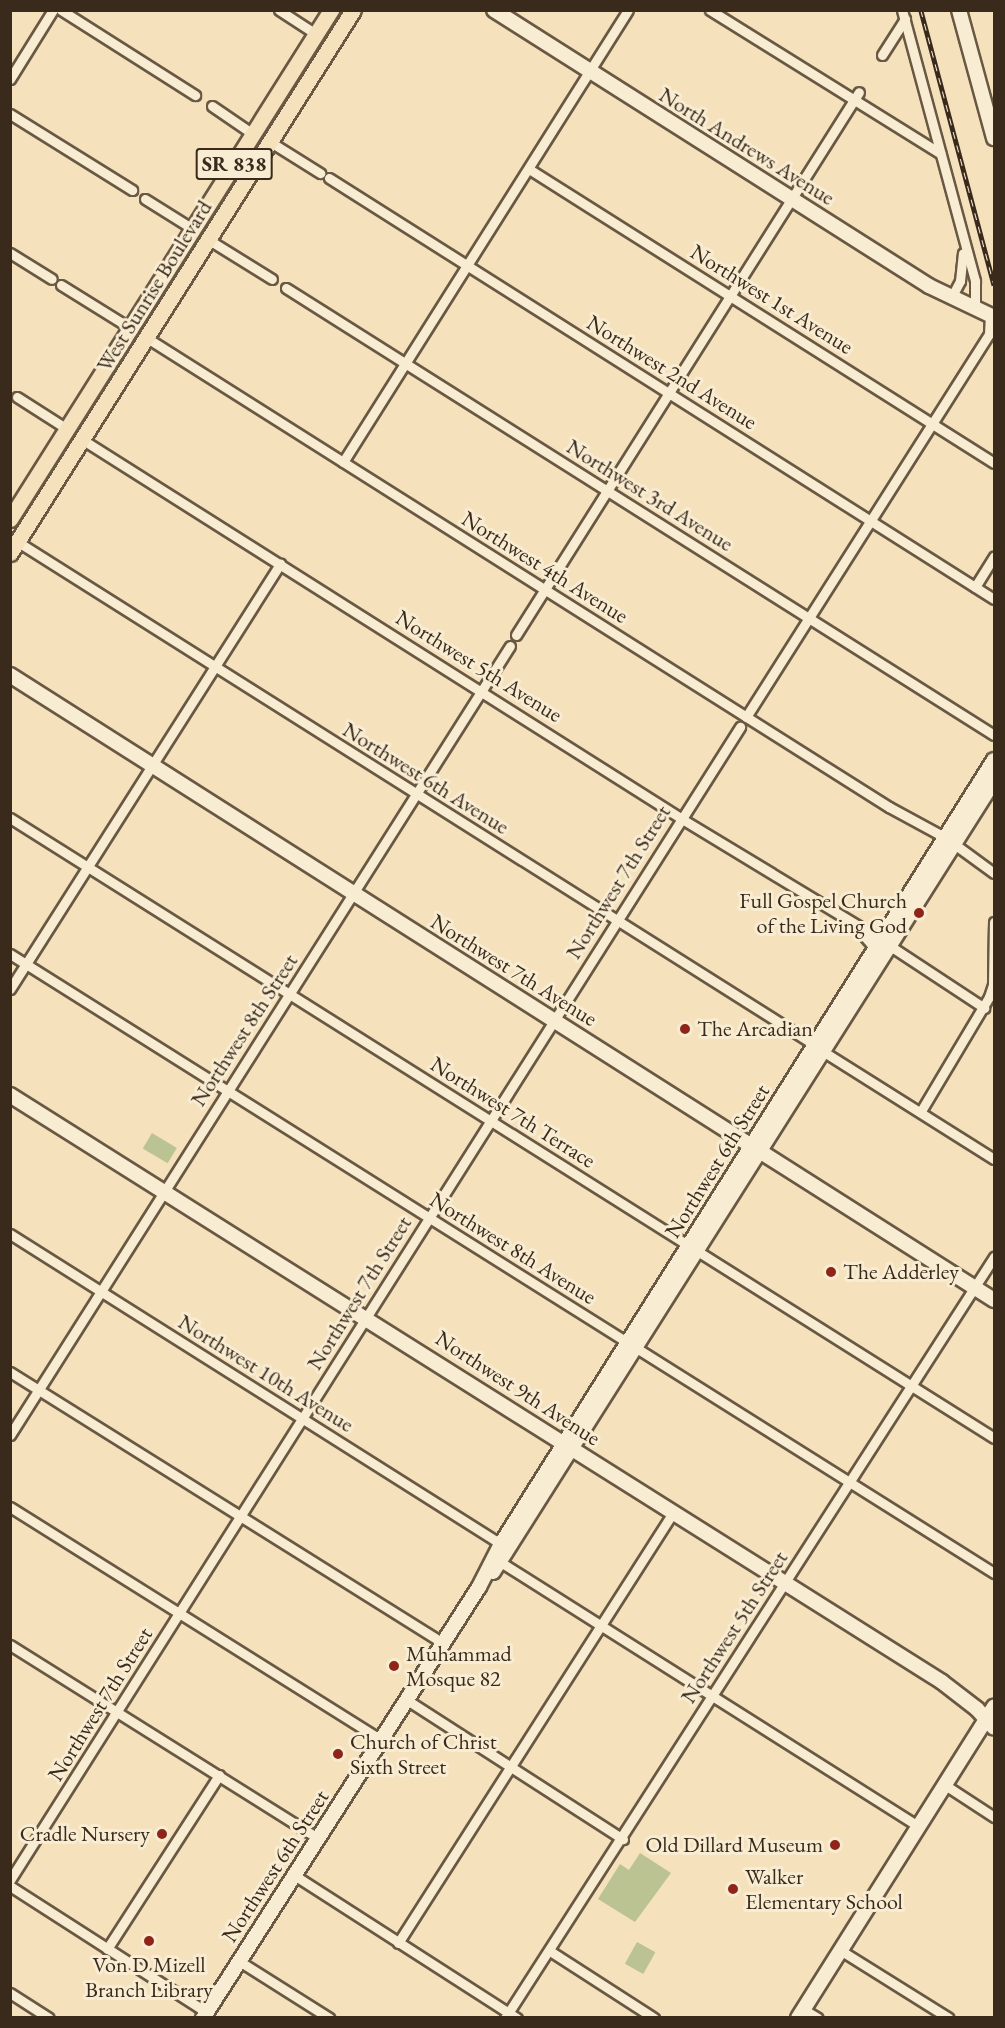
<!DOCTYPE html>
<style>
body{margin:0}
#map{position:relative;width:1005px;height:2028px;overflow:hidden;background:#f5e1bb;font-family:"EB Garamond",serif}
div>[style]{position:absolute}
.green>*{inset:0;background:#bac391;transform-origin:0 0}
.roads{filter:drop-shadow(2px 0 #695843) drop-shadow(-2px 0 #695843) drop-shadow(0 2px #695843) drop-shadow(0 -2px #695843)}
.street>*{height:9px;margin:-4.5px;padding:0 4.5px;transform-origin:4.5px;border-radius:4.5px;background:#f8ecd3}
.secondary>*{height:14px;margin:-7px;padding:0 7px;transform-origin:7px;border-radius:7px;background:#f8ecd3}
.primary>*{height:15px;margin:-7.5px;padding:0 7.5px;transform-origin:7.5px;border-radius:7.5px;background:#f5e1bb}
.rail>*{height:4.5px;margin-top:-2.25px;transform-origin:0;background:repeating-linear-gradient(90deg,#f8ecd3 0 7px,#3a2a1b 0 14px);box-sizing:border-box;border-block:2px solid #3a2a1b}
.dots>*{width:16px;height:16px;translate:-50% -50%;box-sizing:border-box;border:3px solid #f8ecd3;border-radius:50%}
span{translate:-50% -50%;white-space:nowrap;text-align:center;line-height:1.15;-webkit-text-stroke:6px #f8ecd3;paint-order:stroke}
.shield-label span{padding:2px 4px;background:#f8ecd3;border:2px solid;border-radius:4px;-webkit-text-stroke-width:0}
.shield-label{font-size:21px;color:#3a2a1b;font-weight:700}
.street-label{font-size:22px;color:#3a2a1b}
.poi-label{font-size:22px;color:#3a2a1b}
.right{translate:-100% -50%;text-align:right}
.left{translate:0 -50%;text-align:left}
.frame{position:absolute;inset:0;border:12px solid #3a2a1b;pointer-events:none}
</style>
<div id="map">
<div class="green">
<div style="left:152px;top:1133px;width:29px;height:18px;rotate:31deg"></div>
<div style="clip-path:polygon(640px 1853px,671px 1873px,635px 1922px,598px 1899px,620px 1864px,629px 1870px)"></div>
<div style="left:637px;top:1942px;width:21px;height:25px;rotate:29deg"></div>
</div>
<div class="roads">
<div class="street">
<div style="left:61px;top:10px;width:159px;rotate:32.4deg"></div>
<div style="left:279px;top:10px;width:44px;rotate:33deg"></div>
<div style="left:710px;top:10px;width:271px;rotate:31.9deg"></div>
<div style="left:902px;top:10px;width:281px;rotate:74.9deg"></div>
<div style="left:975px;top:281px;width:28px;rotate:90deg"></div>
<div style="left:882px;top:55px;width:43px;rotate:-57.4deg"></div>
<div style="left:10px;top:79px;width:81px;rotate:-58.1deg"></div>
<div style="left:212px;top:106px;width:50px;rotate:34.3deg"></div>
<div style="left:10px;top:114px;width:144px;rotate:31.9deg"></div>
<div style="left:272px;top:143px;width:57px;rotate:32deg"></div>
<div style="left:529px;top:169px;width:550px;rotate:32.3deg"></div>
<div style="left:329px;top:178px;width:787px;rotate:32.34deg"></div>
<div style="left:145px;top:199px;width:57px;rotate:32deg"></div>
<div style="left:209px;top:240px;width:74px;rotate:31.8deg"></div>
<div style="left:10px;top:253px;width:49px;rotate:31.8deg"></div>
<div style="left:61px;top:285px;width:81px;rotate:31.9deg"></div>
<div style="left:286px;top:288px;width:837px;rotate:32.27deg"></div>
<div style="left:951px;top:298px;width:19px;rotate:-62deg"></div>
<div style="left:960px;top:281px;width:28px;rotate:-84deg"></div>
<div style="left:147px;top:338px;width:878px;rotate:32.3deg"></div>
<div style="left:889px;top:807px;width:65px;rotate:28.5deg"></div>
<div style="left:946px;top:838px;width:59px;rotate:36.1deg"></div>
<div style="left:17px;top:397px;width:59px;rotate:32.6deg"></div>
<div style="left:83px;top:440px;width:709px;rotate:32.32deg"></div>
<div style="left:682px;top:819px;width:226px;rotate:31.2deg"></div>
<div style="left:875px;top:936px;width:131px;rotate:33.4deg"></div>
<div style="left:343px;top:462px;width:534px;rotate:-57.77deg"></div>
<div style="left:18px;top:542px;width:942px;rotate:32.26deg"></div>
<div style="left:975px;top:587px;width:36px;rotate:-58deg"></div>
<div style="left:516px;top:635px;width:642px;rotate:-57.72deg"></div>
<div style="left:746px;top:717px;width:454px;rotate:-57.6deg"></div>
<div style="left:989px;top:334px;width:18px;rotate:-87deg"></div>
<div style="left:10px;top:818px;width:1163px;rotate:32.21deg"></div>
<div style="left:858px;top:929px;width:20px;rotate:49deg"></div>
<div style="left:871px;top:944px;width:9px;rotate:-13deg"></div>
<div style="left:10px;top:954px;width:1163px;rotate:32.17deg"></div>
<div style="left:10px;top:989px;width:504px;rotate:-57.57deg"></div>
<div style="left:824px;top:1052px;width:201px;rotate:32.2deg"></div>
<div style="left:921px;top:1111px;width:133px;rotate:-59.2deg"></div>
<div style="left:989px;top:997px;width:13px;rotate:-72deg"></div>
<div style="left:993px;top:985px;width:63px;rotate:-89.1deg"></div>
<div style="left:10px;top:1234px;width:581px;rotate:32.27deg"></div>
<div style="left:10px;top:1372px;width:511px;rotate:32.04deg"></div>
<div style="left:10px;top:1435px;width:934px;rotate:-57.64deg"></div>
<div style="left:10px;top:1507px;width:438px;rotate:32.1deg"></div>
<div style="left:502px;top:1563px;width:494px;rotate:32.3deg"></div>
<div style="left:10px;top:1645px;width:363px;rotate:32.1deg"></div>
<div style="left:407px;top:1700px;width:257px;rotate:32.8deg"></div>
<div style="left:945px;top:1785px;width:59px;rotate:33.1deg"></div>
<div style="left:294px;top:1875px;width:265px;rotate:32.7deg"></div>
<div style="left:10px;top:1880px;width:1365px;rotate:-57.66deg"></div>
<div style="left:10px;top:1886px;width:233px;rotate:32.7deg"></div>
<div style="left:398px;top:1943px;width:509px;rotate:-57.43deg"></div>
<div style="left:107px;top:1949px;width:207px;rotate:-57.2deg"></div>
<div style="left:840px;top:1950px;width:128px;rotate:32deg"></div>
<div style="left:550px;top:1951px;width:124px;rotate:32.8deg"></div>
<div style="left:239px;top:1961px;width:107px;rotate:32.3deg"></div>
<div style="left:10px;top:1993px;width:46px;rotate:32.7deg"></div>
<div style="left:803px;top:2009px;width:17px;rotate:31deg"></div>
<div style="left:505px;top:2018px;width:905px;rotate:-57.28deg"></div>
</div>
<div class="secondary">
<div style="left:494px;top:10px;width:515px;rotate:32.39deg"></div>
<div style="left:929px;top:286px;width:72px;rotate:25.5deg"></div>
<div style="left:959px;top:10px;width:133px;rotate:74.7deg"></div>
<div style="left:10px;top:675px;width:1166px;rotate:32.42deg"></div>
<div style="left:10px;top:1095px;width:1101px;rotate:32.2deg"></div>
<div style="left:942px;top:1682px;width:44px;rotate:37.6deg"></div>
<div style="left:977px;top:1709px;width:25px;rotate:48deg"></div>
<div style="left:493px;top:1572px;width:936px;rotate:-57.65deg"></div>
<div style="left:203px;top:2018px;width:512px;rotate:-57.37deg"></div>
<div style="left:479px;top:1587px;width:48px;rotate:-62.9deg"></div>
<div style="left:501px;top:1544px;width:926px;rotate:-57.84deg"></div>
<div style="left:798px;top:2018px;width:368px;rotate:-57.8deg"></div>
</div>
<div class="primary">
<div style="left:10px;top:519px;width:602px;rotate:-57.76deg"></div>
<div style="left:10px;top:553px;width:642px;rotate:-57.72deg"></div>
</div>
</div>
<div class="rail">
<div style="left:921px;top:10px;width:285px;rotate:75.1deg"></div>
</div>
<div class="dots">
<div style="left:919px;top:913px;background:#8f2418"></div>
<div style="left:685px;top:1029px;background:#8f2418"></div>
<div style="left:831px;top:1272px;background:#8f2418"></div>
<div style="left:394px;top:1666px;background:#8f2418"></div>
<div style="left:338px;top:1754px;background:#8f2418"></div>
<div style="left:162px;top:1834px;background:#8f2418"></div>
<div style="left:835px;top:1845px;background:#8f2418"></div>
<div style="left:733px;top:1889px;background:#8f2418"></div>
<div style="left:149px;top:1941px;background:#8f2418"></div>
</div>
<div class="shield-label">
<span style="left:234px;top:164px">SR 838</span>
</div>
<div class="street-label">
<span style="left:747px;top:146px;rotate:32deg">North Andrews Avenue</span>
<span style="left:154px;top:286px;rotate:-58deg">West Sunrise Boulevard</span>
<span style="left:772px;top:299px;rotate:32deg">Northwest 1st Avenue</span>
<span style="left:672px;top:372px;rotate:32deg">Northwest 2nd Avenue</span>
<span style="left:650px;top:495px;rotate:32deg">Northwest 3rd Avenue</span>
<span style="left:545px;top:567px;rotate:32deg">Northwest 4th Avenue</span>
<span style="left:479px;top:666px;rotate:32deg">Northwest 5th Avenue</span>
<span style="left:426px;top:778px;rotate:32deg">Northwest 6th Avenue</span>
<span style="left:618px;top:882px;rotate:-58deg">Northwest 7th Street</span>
<span style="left:514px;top:970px;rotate:32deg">Northwest 7th Avenue</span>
<span style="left:244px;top:1030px;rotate:-57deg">Northwest 8th Street</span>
<span style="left:513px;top:1112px;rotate:32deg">Northwest 7th Terrace</span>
<span style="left:717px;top:1161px;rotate:-58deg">Northwest 6th Street</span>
<span style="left:513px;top:1248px;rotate:32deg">Northwest 8th Avenue</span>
<span style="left:359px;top:1293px;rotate:-58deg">Northwest 7th Street</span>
<span style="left:266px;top:1373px;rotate:32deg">Northwest 10th Avenue</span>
<span style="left:518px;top:1388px;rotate:33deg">Northwest 9th Avenue</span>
<span style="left:734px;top:1627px;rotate:-57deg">Northwest 5th Street</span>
<span style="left:100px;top:1704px;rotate:-58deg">Northwest 7th Street</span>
<span style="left:275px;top:1866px;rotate:-57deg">Northwest 6th Street</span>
</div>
<div class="poi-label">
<span class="right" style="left:907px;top:913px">Full Gospel Church<br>of the Living God</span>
<span class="left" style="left:697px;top:1029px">The Arcadian</span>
<span class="left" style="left:843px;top:1272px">The Adderley</span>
<span class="left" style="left:406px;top:1666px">Muhammad<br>Mosque 82</span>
<span class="left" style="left:350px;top:1754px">Church of Christ<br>Sixth Street</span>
<span class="right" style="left:150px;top:1834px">Cradle Nursery</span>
<span class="right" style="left:823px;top:1845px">Old Dillard Museum</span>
<span class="left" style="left:745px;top:1889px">Walker<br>Elementary School</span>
<span style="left:149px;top:1977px">Von D Mizell<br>Branch Library</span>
</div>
<div class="frame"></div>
</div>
